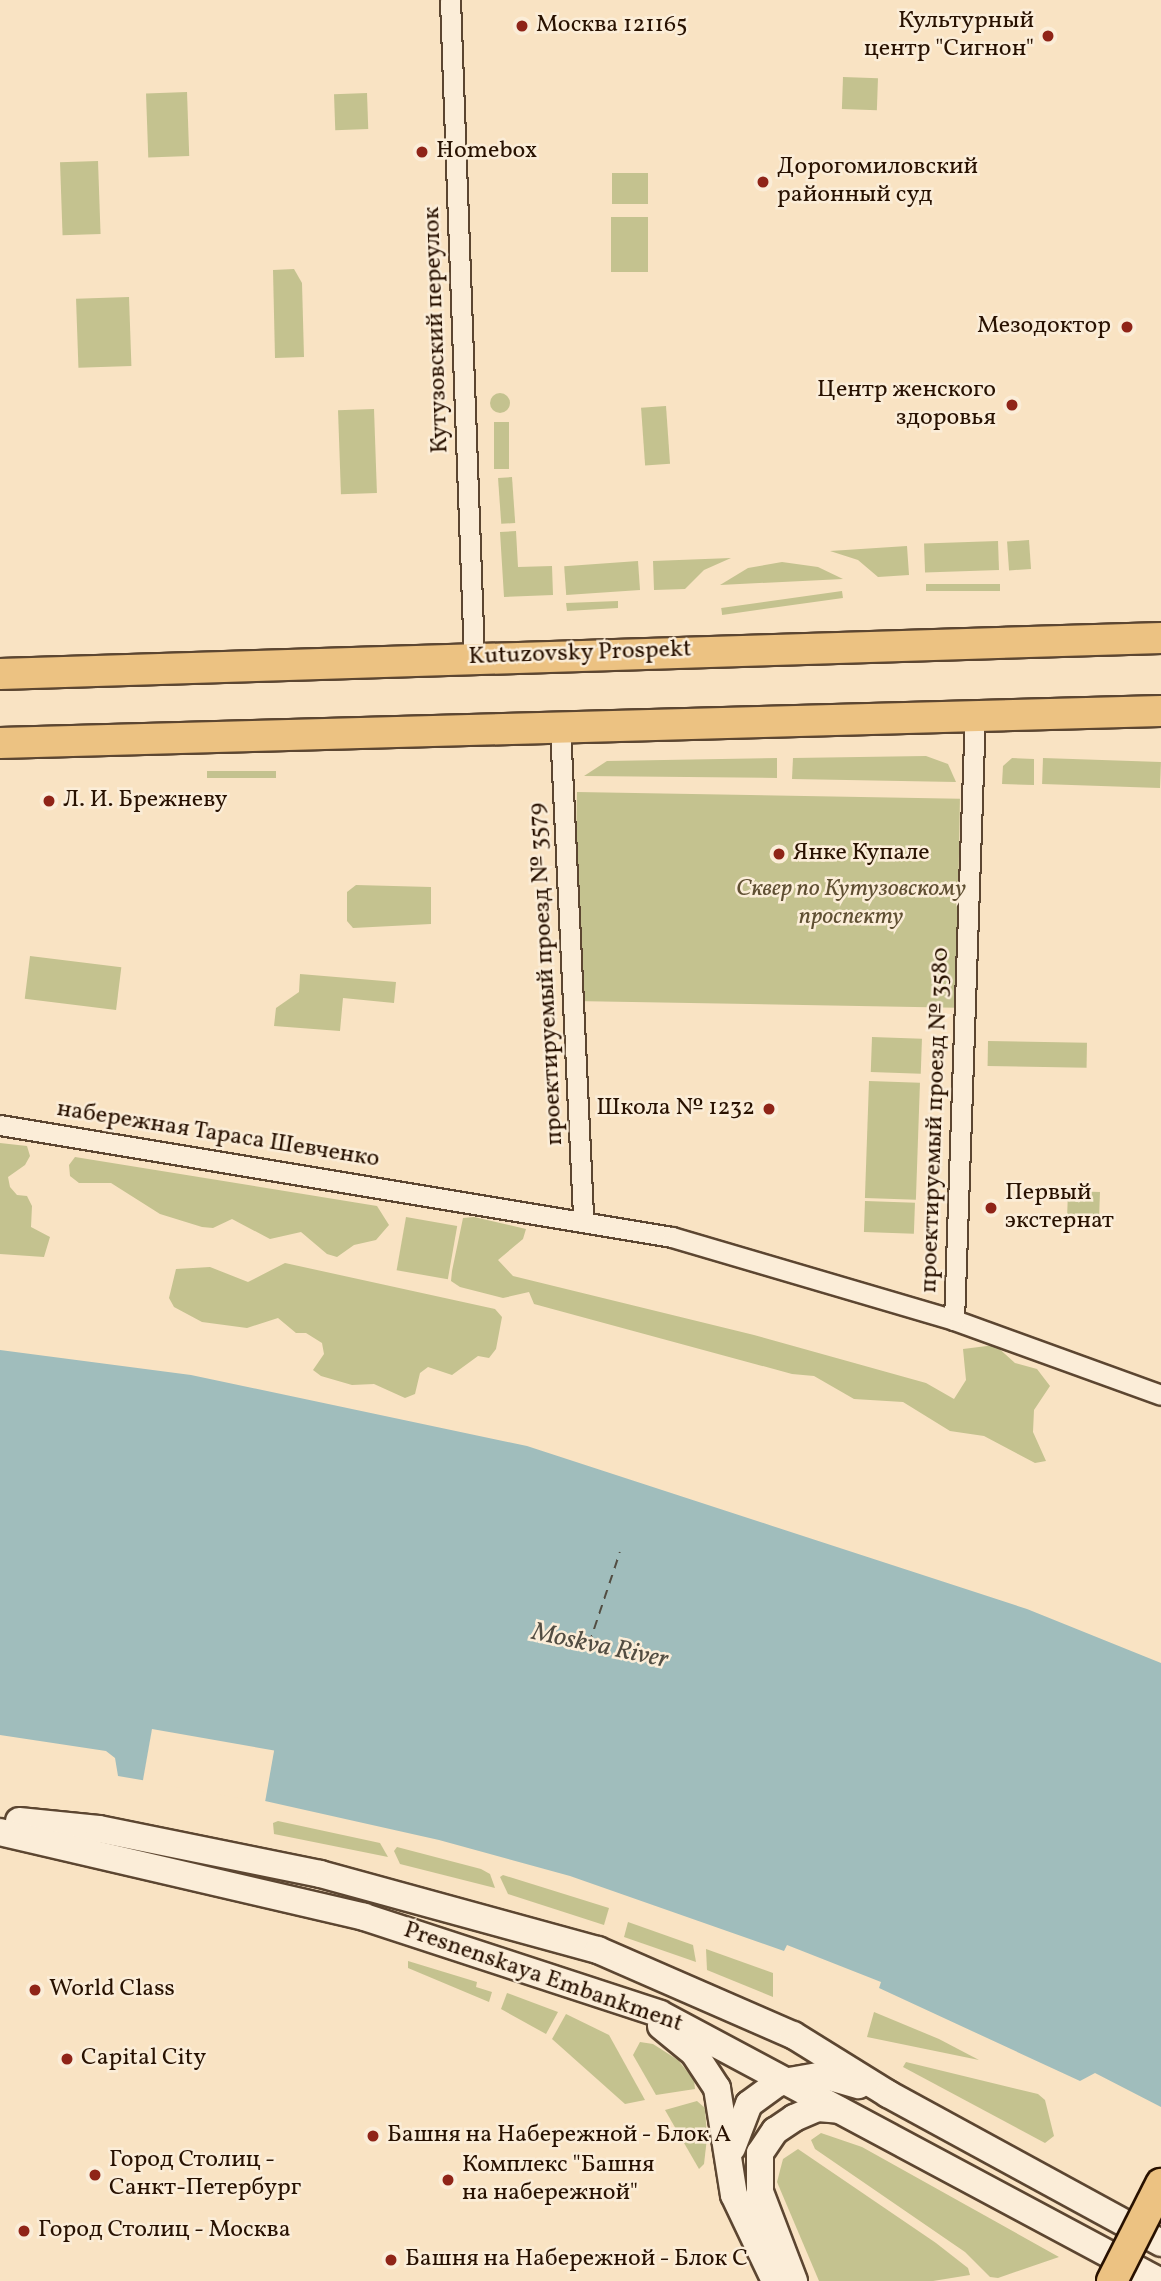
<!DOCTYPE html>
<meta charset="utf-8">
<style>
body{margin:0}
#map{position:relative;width:1161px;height:2281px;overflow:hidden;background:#f9e3c3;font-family:Vollkorn,serif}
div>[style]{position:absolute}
.green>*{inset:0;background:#c4c28f;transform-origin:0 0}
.round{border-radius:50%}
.water>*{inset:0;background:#a0bdbc}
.pier>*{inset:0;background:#f9e3c3;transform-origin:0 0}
.ferry>*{height:2px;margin-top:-1px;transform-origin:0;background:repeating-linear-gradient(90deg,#524d42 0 9px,transparent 0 16px)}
.roads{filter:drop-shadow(2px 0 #5c4631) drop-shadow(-2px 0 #5c4631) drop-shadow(0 2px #5c4631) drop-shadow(0 -2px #5c4631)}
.minor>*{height:19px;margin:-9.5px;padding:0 9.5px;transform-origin:9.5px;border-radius:9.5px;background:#fbedd8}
.secondary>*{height:26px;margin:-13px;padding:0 13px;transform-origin:13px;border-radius:13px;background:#fbedd8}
.primary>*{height:30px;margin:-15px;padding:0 15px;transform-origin:15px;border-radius:15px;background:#ecc282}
.bridges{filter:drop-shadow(2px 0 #281100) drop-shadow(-2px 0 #281100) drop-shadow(0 2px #281100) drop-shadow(0 -2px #281100)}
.primary-bridge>*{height:30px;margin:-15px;padding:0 15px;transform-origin:15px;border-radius:15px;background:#ecc282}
.dots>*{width:19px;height:19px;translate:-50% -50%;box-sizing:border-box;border:4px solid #fbedd8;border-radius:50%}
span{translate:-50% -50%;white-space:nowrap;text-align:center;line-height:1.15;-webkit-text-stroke:5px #fbedd8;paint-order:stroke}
.poi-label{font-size:24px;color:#281100}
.right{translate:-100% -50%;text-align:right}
.left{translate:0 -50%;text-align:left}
.street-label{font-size:24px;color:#281100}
.park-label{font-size:24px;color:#5f4f32;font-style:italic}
.water-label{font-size:26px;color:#524d42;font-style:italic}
</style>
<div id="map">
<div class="green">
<div style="left:843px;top:77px;width:35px;height:32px;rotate:2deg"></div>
<div style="left:187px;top:92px;width:64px;height:41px;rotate:88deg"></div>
<div style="left:367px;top:93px;width:36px;height:33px;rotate:88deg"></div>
<div style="left:98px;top:161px;width:73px;height:38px;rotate:88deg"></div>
<div style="left:612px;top:173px;width:36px;height:31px"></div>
<div style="left:611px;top:217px;width:37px;height:55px"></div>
<div style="clip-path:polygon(294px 269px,302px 283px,304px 357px,275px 358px,273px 270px)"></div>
<div style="left:129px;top:297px;width:69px;height:53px;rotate:88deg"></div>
<div class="round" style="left:490px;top:393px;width:20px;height:20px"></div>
<div style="left:666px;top:406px;width:58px;height:25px;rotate:86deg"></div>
<div style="left:374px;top:409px;width:84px;height:36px;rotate:88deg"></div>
<div style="left:494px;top:422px;width:15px;height:47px"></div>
<div style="left:512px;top:477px;width:46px;height:14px;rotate:86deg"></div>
<div style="clip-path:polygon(516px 531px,518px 567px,552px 566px,553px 595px,504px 597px,500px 532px)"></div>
<div style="left:1029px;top:540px;width:29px;height:22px;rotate:86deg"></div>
<div style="left:998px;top:541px;width:29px;height:74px;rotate:88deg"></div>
<div style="clip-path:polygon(907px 546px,909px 575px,878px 577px,858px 560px,830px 551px)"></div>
<div style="clip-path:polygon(731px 558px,704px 570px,685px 589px,654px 590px,653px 561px)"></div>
<div style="left:638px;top:561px;width:29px;height:74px;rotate:86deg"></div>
<div style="clip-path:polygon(782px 562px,818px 567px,843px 579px,720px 585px,748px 568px)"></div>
<div style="left:1000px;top:584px;width:7px;height:74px;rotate:90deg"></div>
<div style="left:842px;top:591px;width:7px;height:122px;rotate:82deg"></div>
<div style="clip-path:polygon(618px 601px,618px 608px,567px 611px,566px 603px)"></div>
<div style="clip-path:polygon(926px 756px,948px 764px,956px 782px,792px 779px,793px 758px)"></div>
<div style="clip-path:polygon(777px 758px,777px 778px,584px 776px,607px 761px)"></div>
<div style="clip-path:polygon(1012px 758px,1034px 759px,1034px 785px,1002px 784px,1003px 766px)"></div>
<div style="left:1043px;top:758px;width:118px;height:26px;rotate:2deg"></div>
<div style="left:276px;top:771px;width:7px;height:69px;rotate:90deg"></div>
<div style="left:577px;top:792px;width:383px;height:209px;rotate:1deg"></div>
<div style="clip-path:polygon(356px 885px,431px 887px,431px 924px,353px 928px,347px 921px,347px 892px)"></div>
<div style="left:30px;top:956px;width:92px;height:43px;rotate:7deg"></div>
<div style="clip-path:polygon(300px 974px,396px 982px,394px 1003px,343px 998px,340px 1031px,274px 1026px,276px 1008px,299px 992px)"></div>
<div style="left:872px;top:1037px;width:50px;height:35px;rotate:2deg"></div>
<div style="left:988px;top:1041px;width:99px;height:25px;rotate:1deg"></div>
<div style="left:869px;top:1081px;width:51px;height:117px;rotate:2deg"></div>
<div style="clip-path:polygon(0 1143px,27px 1146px,30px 1156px,25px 1165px,8px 1177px,10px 1187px,17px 1195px,27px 1196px,32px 1206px,31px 1227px,50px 1237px,44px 1257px,0 1254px)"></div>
<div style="clip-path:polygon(75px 1157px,377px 1206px,389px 1225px,376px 1240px,354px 1245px,337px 1257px,327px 1254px,301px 1232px,270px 1239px,232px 1219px,213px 1228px,202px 1227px,160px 1214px,111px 1183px,79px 1183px,70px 1176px,69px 1165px)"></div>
<div style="left:1068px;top:1191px;width:32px;height:27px;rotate:2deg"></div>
<div style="left:865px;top:1201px;width:50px;height:31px;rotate:2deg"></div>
<div style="left:406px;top:1217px;width:52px;height:54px;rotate:10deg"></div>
<div style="clip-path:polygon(474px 1217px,526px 1229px,523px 1239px,498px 1260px,513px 1276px,754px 1335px,926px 1383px,954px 1399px,966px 1380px,963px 1349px,995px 1345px,1015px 1363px,1037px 1369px,1050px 1386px,1034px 1410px,1033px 1432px,1046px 1461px,1035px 1463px,984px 1436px,950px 1431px,903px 1402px,854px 1399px,814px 1376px,792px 1374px,534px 1304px,529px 1292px,503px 1298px,460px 1287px,451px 1281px,452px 1271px,463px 1218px)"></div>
<div style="clip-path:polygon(285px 1263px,495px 1309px,502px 1317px,496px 1349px,489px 1358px,478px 1356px,452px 1375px,428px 1367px,420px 1373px,415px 1394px,405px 1398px,374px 1384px,352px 1385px,321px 1376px,313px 1370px,324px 1354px,322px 1343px,306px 1333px,296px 1333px,278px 1318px,247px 1328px,202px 1322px,174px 1307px,169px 1298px,176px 1269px,210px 1267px,248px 1282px)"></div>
<div style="clip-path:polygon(278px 1821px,380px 1843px,388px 1857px,274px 1834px,273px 1823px)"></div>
<div style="clip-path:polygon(397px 1847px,481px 1869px,490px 1874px,495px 1888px,400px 1864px,394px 1851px)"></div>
<div style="clip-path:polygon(503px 1875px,609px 1908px,604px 1925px,508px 1894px,500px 1877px)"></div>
<div style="clip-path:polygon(628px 1922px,693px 1945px,696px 1962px,624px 1937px)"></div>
<div style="clip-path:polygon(706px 1949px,773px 1973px,773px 1997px,707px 1970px)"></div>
<div style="clip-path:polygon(408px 1961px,477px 1982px,476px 1987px,492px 1992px,489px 2002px,408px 1968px)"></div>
<div style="clip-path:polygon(507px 1993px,558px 2012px,546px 2034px,501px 2009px)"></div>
<div style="clip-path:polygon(874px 2012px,939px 2039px,979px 2060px,867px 2037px)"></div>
<div style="clip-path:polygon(566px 2014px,609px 2035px,645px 2100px,625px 2104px,552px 2039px)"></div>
<div style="clip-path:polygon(640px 2042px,653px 2044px,678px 2060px,694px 2080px,695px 2089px,656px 2095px,633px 2055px)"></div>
<div style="clip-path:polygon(906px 2062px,1038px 2094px,1045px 2100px,1054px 2136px,1045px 2143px,903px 2067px)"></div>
<div style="clip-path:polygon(697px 2101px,705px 2108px,707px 2138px,704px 2164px,699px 2169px,665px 2110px)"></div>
<div style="clip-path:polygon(821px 2133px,862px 2147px,1059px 2257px,998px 2278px,990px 2277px,965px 2252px,815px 2149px,811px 2140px)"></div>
<div style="clip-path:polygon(798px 2149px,936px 2243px,968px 2268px,970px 2275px,933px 2281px,819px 2281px,777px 2182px,783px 2159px)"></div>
</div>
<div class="water">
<div style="clip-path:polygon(0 1350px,191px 1375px,527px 1446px,1027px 1609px,1161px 1663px,1161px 2107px,1095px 2073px,1080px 2081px,879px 1988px,881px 1982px,787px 1945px,784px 1951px,570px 1876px,439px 1840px,265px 1801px,118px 1776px,115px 1758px,106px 1751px,0 1735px)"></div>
</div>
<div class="pier">
<div style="left:152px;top:1729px;width:124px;height:53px;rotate:10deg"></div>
</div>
<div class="ferry">
<div style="left:589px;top:1644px;width:97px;rotate:-71.4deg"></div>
</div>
<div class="roads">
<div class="minor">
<div style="left:450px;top:0;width:658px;rotate:87.91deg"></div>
<div style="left:560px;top:727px;width:494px;rotate:87.3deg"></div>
<div style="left:0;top:1125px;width:681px;rotate:9.46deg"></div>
<div style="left:672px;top:1237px;width:294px;rotate:16.4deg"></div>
<div style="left:954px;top:1320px;width:220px;rotate:19.9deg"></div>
<div style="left:954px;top:1320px;width:607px;rotate:-88.02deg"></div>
</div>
<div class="secondary">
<div style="left:19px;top:1821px;width:80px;rotate:5.7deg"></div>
<div style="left:99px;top:1829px;width:226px;rotate:11.5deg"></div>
<div style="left:320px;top:1874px;width:288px;rotate:15.3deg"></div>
<div style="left:598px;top:1950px;width:213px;rotate:23.6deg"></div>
<div style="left:793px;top:2035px;width:112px;rotate:31.8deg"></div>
<div style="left:888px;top:2094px;width:311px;rotate:28.6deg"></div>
<div style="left:0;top:1832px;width:374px;rotate:13.1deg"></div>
<div style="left:364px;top:1917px;width:311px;rotate:18.1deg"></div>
<div style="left:660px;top:2014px;width:566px;rotate:28.15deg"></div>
<div style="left:661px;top:2026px;width:43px;rotate:39.3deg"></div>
<div style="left:694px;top:2053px;width:42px;rotate:56.7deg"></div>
<div style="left:717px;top:2088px;width:108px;rotate:81deg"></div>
<div style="left:734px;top:2195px;width:95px;rotate:64.5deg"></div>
<div style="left:732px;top:2148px;width:47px;rotate:-68.9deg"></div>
<div style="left:749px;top:2104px;width:36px;rotate:-36deg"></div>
<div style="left:778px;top:2083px;width:46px;rotate:-10.1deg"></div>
<div style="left:823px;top:2075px;width:37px;rotate:16deg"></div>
<div style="left:794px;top:2281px;width:95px;rotate:-110.9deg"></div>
<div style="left:760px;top:2192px;width:39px;rotate:-90deg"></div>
<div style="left:760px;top:2153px;width:27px;rotate:-56deg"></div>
<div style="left:775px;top:2131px;width:23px;rotate:-34deg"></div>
<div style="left:794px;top:2118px;width:26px;rotate:-23deg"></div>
<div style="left:818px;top:2108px;width:21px;rotate:5deg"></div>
</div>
<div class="primary">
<div style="left:0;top:674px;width:1162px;rotate:-1.78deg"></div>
<div style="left:0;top:743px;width:1161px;rotate:-1.58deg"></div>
</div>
</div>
<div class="bridges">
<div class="primary-bridge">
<div style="left:1112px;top:2281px;width:109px;rotate:-63.2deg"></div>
</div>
</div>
<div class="dots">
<div style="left:522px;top:26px;background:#8f2418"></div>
<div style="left:1048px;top:36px;background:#8f2418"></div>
<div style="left:422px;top:152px;background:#8f2418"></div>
<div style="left:763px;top:182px;background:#8f2418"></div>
<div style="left:1127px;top:327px;background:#8f2418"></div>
<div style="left:1012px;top:405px;background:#8f2418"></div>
<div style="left:49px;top:801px;background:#8f2418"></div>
<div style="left:779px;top:854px;background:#8f2418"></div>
<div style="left:769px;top:1109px;background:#8f2418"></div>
<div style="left:991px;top:1208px;background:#8f2418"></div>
<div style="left:35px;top:1990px;background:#8f2418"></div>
<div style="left:67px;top:2059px;background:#8f2418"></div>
<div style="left:373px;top:2136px;background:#8f2418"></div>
<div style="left:95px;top:2175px;background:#8f2418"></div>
<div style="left:448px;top:2180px;background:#8f2418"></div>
<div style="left:24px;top:2231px;background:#8f2418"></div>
<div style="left:391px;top:2260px;background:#8f2418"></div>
</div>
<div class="poi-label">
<span class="right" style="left:1034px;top:36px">Культурный<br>центр "Сигнон"</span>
<span class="left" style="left:536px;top:26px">Москва 121165</span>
<span class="left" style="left:436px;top:152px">Homebox</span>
<span class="left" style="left:777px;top:182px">Дорогомиловский<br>районный суд</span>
<span class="right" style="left:1111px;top:327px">Мезодоктор</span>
<span class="right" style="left:996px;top:405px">Центр женского<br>здоровья</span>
<span class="left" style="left:63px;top:801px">Л. И. Брежневу</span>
<span class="left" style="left:793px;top:854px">Янке Купале</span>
<span class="right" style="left:755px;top:1109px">Школа № 1232</span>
<span class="left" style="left:1005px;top:1208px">Первый<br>экстернат</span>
<span class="left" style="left:49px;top:1990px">World Class</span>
<span class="left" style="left:81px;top:2059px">Capital City</span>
<span class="left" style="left:387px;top:2136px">Башня на Набережной - Блок А</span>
<span class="left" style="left:109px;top:2175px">Город Столиц -<br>Санкт-Петербург</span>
<span class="left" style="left:462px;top:2180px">Комплекс "Башня<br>на набережной"</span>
<span class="left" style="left:38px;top:2231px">Город Столиц - Москва</span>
<span class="left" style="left:405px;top:2260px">Башня на Набережной - Блок С</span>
</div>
<div class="street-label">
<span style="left:437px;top:330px;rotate:-92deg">Кутузовский переулок</span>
<span style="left:580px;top:654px;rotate:-2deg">Kutuzovsky Prospekt</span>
<span style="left:547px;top:974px;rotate:-93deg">проектируемый проезд № 3579</span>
<span style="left:936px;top:1120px;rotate:-88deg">проектируемый проезд № 3580</span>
<span style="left:218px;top:1135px;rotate:9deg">набережная Тараса Шевченко</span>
<span style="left:543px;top:1978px;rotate:19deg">Presnenskaya Embankment</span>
</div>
<div class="park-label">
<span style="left:851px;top:904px">Сквер по Кутузовскому<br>проспекту</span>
</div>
<div class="water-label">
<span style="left:600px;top:1647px;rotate:12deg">Moskva River</span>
</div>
</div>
